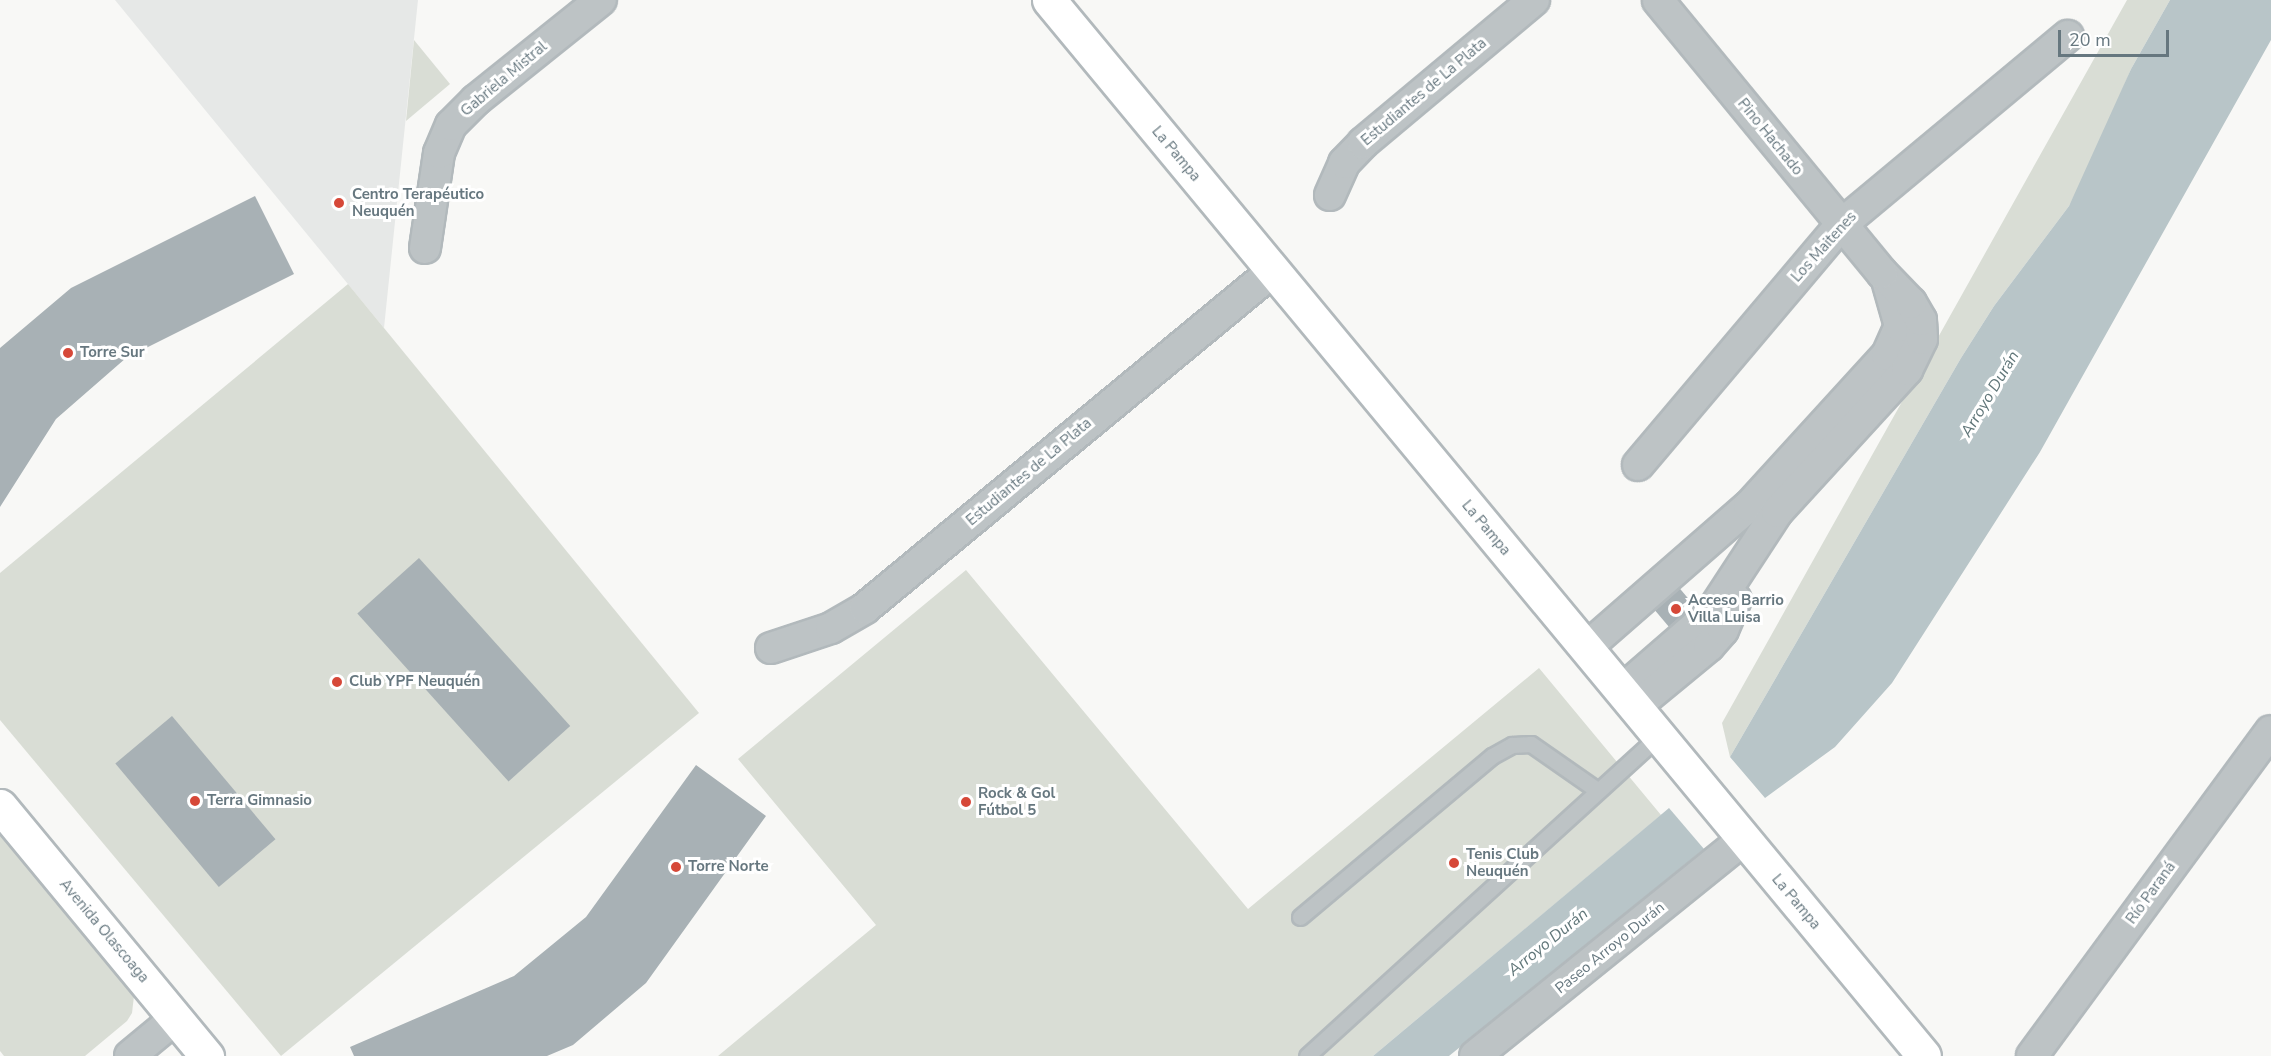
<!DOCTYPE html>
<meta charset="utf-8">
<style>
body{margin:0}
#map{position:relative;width:2271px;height:1056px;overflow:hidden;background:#f8f8f6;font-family:"Nunito Sans",sans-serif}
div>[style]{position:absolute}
.built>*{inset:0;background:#e6e8e7}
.green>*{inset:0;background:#d9ddd5}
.water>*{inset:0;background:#b8c5c8}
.building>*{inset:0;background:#a8b1b5;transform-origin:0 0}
.roads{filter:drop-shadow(2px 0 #b2b9bc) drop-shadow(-2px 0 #b2b9bc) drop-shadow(0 2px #b2b9bc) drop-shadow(0 -2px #b2b9bc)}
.lane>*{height:15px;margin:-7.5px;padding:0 7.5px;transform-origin:7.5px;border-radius:7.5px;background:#bdc3c5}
.street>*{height:30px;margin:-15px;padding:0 15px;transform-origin:15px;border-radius:15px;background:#bdc3c5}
.secondary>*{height:33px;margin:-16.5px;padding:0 16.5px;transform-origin:16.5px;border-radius:16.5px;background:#fff}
.dots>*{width:16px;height:16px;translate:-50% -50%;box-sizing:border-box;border:3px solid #fff;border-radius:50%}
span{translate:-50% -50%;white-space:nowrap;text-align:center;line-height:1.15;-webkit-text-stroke:6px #fff;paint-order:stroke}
.street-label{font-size:15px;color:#66777f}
.poi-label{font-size:15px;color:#66777f;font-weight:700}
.left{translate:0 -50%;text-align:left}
.water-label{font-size:16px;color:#607679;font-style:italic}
.scale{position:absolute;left:2058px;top:30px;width:111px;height:27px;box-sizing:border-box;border:3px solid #66777f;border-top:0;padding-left:8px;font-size:18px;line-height:21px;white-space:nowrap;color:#66777f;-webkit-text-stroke:4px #fff;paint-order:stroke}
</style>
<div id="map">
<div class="built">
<div style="clip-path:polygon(115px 0,418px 0,384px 328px,178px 77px)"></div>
</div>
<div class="green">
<div style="clip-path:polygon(2127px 0,2170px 0,2131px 69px,2091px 164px,2069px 206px,1994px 306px,1961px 358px,1730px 757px,1722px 723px)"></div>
<div style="clip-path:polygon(414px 40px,450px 84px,406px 121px)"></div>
<div style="clip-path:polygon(348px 284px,699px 713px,281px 1056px,0 720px,0 573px)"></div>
<div style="clip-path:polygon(966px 570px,1248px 909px,1539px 668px,1661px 815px,1373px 1056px,718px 1056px,876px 925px,738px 759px)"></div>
<div style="clip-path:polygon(0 833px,134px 996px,132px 1013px,127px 1021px,85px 1056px,4px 1056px,0 1051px)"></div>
</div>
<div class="water">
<div style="clip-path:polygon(2170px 0,2271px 0,2271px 40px,2040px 452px,1892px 683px,1835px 747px,1765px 798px,1730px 757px,1961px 358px,1994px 306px,2069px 206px,2131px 69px)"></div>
<div style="clip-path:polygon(1669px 808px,1704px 849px,1449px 1056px,1373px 1056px)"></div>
</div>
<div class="building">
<div style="clip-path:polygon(255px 196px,294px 274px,126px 358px,56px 419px,0 507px,0 348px,71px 288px)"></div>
<div style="left:419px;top:558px;width:226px;height:83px;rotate:48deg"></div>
<div style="left:1676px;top:584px;width:38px;height:33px;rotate:50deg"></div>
<div style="left:172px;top:716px;width:161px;height:74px;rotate:50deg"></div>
<div style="clip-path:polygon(696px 765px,766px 816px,646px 983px,573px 1045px,547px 1056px,354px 1056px,350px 1047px,514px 976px,586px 917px)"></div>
</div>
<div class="roads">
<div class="lane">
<div style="left:1300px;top:917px;width:251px;rotate:-40deg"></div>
<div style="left:1492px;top:756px;width:23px;rotate:-29deg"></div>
<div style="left:1512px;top:745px;width:19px;rotate:-3deg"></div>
<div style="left:1531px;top:744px;width:80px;rotate:34.9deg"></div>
<div style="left:1307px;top:1056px;width:476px;rotate:-42.3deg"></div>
</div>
<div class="street">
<div style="left:1330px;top:195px;width:35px;rotate:-66deg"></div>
<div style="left:1344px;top:163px;width:28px;rotate:-46deg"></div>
<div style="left:1363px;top:143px;width:223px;rotate:-39.9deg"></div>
<div style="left:425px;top:248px;width:96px;rotate:-81.6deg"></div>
<div style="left:439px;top:153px;width:30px;rotate:-67deg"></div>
<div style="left:451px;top:125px;width:35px;rotate:-45deg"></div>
<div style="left:476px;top:100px;width:160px;rotate:-38.7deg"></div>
<div style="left:1638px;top:465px;width:316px;rotate:-49.8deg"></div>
<div style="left:1842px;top:224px;width:294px;rotate:-39.8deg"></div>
<div style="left:771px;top:648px;width:63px;rotate:-18.4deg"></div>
<div style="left:831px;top:628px;width:39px;rotate:-30deg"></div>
<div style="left:865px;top:608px;width:529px;rotate:-39.56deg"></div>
<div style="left:1586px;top:648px;width:216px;rotate:-41.1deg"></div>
<div style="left:1749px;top:506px;width:205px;rotate:-47.6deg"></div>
<div style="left:1887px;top:355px;width:32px;rotate:-66deg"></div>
<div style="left:1900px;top:326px;width:44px;rotate:-105.9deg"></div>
<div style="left:1621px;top:691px;width:119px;rotate:-40.9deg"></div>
<div style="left:1711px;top:613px;width:121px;rotate:-56.8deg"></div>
<div style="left:1777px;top:512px;width:193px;rotate:-47.5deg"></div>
<div style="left:1907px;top:370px;width:34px;rotate:-64deg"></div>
<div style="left:1922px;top:339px;width:19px;rotate:-93deg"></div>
<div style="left:1921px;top:320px;width:20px;rotate:-120deg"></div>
<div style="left:1911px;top:303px;width:42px;rotate:-134deg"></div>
<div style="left:1882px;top:273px;width:353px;rotate:-129.4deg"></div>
<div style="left:1635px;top:707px;width:96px;rotate:-39.5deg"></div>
<div style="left:1709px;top:646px;width:21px;rotate:-49deg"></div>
<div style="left:1723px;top:630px;width:33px;rotate:-67deg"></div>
<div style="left:130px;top:1056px;width:60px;rotate:-39.6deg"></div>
<div style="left:1475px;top:1056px;width:346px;rotate:-38.9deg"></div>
<div style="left:2032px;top:1056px;width:403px;rotate:-53.7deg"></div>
</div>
<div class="secondary">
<div style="left:1049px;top:0;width:1371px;rotate:50.35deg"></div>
<div style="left:0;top:806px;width:325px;rotate:50.4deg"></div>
</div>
</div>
<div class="dots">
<div style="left:339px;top:203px;background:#d64838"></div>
<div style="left:68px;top:353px;background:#d64838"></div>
<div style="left:1676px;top:609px;background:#d64838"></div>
<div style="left:337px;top:682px;background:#d64838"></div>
<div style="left:195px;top:801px;background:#d64838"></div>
<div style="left:966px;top:802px;background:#d64838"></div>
<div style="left:1454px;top:863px;background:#d64838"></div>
<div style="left:676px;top:867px;background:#d64838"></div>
</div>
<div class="street-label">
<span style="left:504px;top:79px;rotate:-40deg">Gabriela Mistral</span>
<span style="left:1424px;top:92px;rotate:-40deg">Estudiantes de La Plata</span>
<span style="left:1770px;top:137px;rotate:51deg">Pino Hachado</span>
<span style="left:1176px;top:154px;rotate:50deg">La Pampa</span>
<span style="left:1824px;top:247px;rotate:-48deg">Los Maitenes</span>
<span style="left:1029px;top:472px;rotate:-40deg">Estudiantes de La Plata</span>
<span style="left:1486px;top:528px;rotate:50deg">La Pampa</span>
<span style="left:2151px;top:893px;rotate:-54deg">Río Paraná</span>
<span style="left:1796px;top:902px;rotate:50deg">La Pampa</span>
<span style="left:104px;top:931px;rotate:50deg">Avenida Olascoaga</span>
<span style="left:1610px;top:948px;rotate:-39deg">Paseo Arroyo Durán</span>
</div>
<div class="poi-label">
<span class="left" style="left:352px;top:203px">Centro Terapéutico<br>Neuquén</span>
<span class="left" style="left:80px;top:353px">Torre Sur</span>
<span class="left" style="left:1688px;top:609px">Acceso Barrio<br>Villa Luisa</span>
<span class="left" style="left:349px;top:682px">Club YPF Neuquén</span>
<span class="left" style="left:978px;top:802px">Rock &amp; Gol<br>Fútbol 5</span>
<span class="left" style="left:207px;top:801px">Terra Gimnasio</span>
<span class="left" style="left:1466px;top:863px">Tenis Club<br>Neuquén</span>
<span class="left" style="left:688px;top:867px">Torre Norte</span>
</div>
<div class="water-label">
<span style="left:1990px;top:394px;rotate:-59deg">Arroyo Durán</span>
<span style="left:1548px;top:942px;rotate:-39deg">Arroyo Durán</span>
</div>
<div class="scale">20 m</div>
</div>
